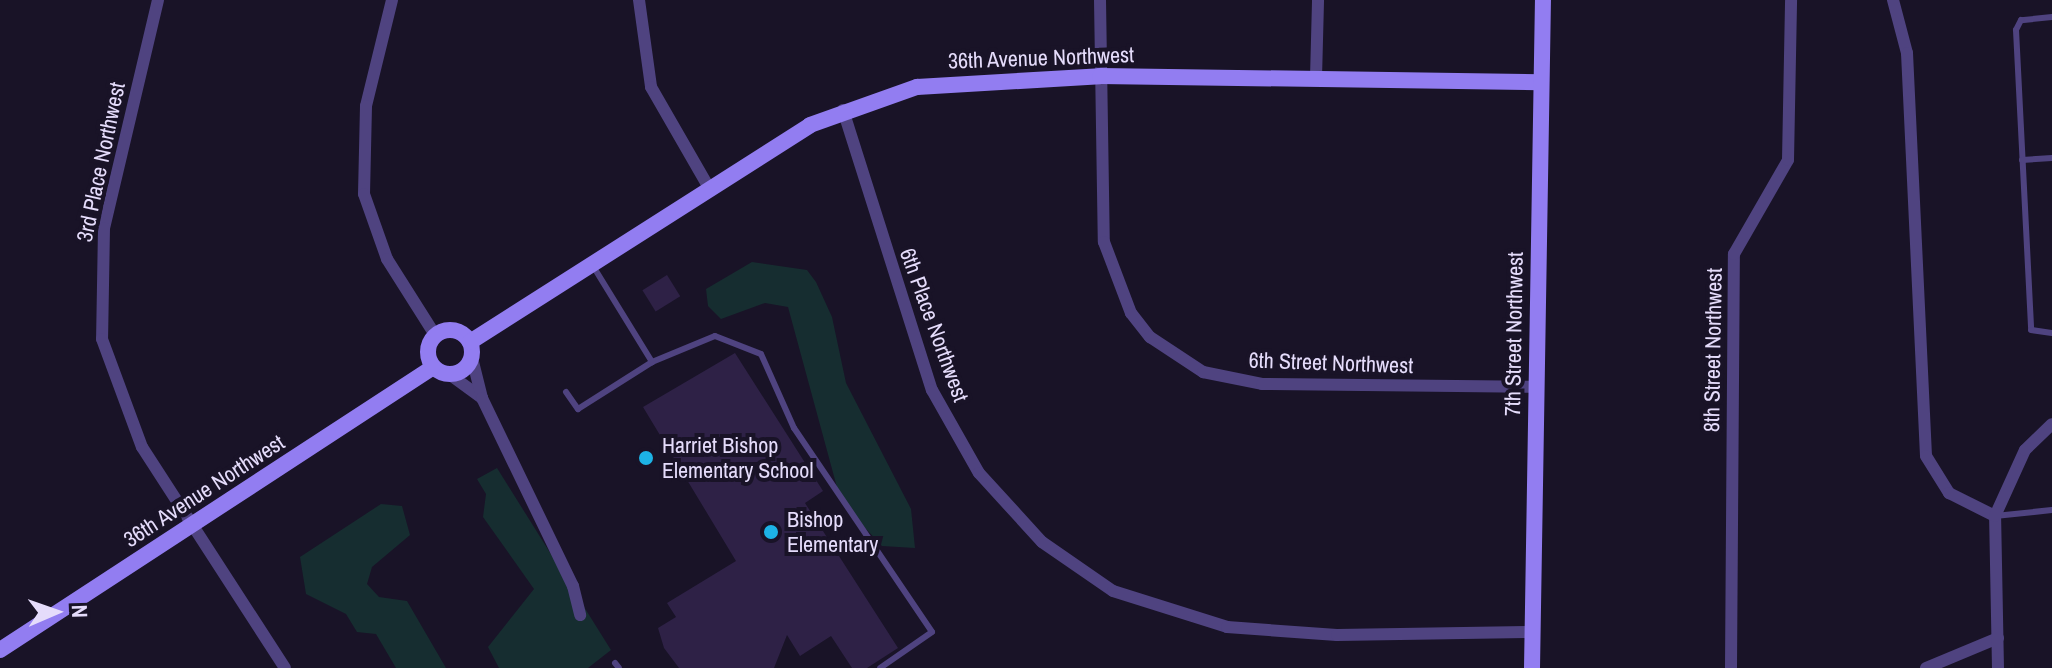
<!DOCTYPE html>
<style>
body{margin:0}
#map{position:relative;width:2052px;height:668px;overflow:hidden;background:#191327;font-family:"Archivo Narrow",sans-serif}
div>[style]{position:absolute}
.green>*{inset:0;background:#162d30}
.building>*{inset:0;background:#2e2146;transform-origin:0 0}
.lane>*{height:6px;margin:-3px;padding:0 3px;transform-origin:3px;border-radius:3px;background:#4f4380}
.street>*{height:12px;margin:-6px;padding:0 6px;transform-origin:6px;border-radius:6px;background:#4f4380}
.secondary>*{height:16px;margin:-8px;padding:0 8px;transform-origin:8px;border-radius:8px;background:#927df1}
.secondary>.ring{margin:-8px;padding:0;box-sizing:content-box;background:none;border:16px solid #927df1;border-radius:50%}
.dots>*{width:22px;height:22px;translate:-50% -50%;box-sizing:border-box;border:4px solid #191327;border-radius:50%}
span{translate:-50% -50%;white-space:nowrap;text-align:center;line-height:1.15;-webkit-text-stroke:8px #191327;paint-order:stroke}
.street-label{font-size:22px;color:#e5dcfb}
.poi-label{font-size:22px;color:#e5dcfb}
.left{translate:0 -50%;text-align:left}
.north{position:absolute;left:16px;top:572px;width:80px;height:80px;-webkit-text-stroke:6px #191327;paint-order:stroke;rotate:88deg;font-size:22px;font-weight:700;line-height:32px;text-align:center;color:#e5dcfb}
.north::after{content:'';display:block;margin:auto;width:28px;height:36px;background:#e5dcfb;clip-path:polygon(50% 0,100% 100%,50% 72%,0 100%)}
</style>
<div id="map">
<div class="green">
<div style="clip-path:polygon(752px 262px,807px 270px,816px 282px,832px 317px,846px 383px,911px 509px,915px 548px,882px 546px,841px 502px,788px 307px,765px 303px,721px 319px,708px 306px,706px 289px)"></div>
<div style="clip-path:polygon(497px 468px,611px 650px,588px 668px,499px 668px,488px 647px,534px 589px,483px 517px,486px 494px,477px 479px)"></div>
<div style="clip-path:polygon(381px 504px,402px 506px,410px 535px,372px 567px,367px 584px,379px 597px,407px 601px,446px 668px,396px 668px,376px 634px,357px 632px,346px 614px,306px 594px,300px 557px)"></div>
</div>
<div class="building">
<div style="left:667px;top:275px;width:25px;height:29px;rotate:58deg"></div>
<div style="clip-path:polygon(735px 353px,823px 491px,805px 503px,898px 648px,867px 668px,852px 668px,831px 636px,800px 656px,787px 635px,774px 668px,679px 668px,664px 648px,658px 628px,676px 617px,667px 603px,736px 561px,643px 407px)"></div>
</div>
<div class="lane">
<div style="left:2052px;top:17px;width:31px;rotate:174deg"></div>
<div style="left:2021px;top:20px;width:11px;rotate:117deg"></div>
<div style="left:2016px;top:30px;width:300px;rotate:87.1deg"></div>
<div style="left:2031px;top:330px;width:21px;rotate:8deg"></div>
<div style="left:2022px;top:160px;width:30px;rotate:-4deg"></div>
<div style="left:593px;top:266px;width:113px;rotate:58.4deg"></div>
<div style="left:566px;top:392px;width:21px;rotate:55deg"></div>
<div style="left:578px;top:409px;width:88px;rotate:-32.4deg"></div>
<div style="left:652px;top:362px;width:68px;rotate:-22.4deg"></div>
<div style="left:715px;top:336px;width:49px;rotate:21.4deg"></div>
<div style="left:761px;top:354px;width:81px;rotate:66deg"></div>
<div style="left:794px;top:428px;width:246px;rotate:55.9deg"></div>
<div style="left:932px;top:632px;width:63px;rotate:145.3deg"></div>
<div style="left:1995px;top:516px;width:57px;rotate:-6deg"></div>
<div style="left:615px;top:663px;width:6px;rotate:51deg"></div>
</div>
<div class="street">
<div style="left:158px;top:0;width:234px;rotate:103.3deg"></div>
<div style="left:104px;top:228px;width:111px;rotate:91deg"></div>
<div style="left:102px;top:339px;width:115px;rotate:69.7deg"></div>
<div style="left:142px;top:447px;width:263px;rotate:57.1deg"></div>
<div style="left:392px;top:0;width:109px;rotate:103.8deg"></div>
<div style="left:366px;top:106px;width:88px;rotate:91.3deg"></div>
<div style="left:364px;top:194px;width:69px;rotate:70.5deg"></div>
<div style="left:387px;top:259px;width:90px;rotate:57.7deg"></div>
<div style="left:639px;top:0;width:88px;rotate:82.1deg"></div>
<div style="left:651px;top:87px;width:114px;rotate:60.1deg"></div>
<div style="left:1100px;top:0;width:242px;rotate:89.1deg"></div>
<div style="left:1104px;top:242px;width:76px;rotate:69.2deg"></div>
<div style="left:1131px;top:313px;width:31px;rotate:52deg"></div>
<div style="left:1150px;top:337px;width:64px;rotate:33.4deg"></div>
<div style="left:1203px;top:372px;width:60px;rotate:11.5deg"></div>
<div style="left:1262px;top:384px;width:274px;rotate:0.6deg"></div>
<div style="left:1893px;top:0;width:55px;rotate:75.2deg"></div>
<div style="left:1907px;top:53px;width:403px;rotate:87.3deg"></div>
<div style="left:1926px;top:456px;width:44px;rotate:58.1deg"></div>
<div style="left:1949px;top:493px;width:51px;rotate:26.6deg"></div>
<div style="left:1316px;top:78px;width:78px;rotate:-88.5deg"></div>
<div style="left:843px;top:110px;width:294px;rotate:72.4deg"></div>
<div style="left:932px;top:390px;width:95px;rotate:60.5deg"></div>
<div style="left:979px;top:473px;width:93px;rotate:47.6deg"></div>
<div style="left:1042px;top:542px;width:86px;rotate:34.6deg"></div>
<div style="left:1113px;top:591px;width:120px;rotate:17.5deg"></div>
<div style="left:1227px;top:627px;width:110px;rotate:4.2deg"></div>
<div style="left:1337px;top:635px;width:195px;rotate:-0.9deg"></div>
<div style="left:449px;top:374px;width:41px;rotate:36deg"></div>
<div style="left:482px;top:398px;width:41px;rotate:-104deg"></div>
<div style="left:482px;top:398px;width:209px;rotate:64.2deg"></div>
<div style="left:573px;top:586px;width:30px;rotate:76deg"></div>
<div style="left:1731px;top:668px;width:414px;rotate:-89.6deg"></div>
<div style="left:1734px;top:254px;width:108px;rotate:-60.1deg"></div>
<div style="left:1788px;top:160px;width:160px;rotate:-88.9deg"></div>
<div style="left:1926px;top:668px;width:78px;rotate:-22.6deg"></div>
<div style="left:1998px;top:668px;width:152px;rotate:-91.1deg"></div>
<div style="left:1995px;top:516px;width:72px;rotate:-65.6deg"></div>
<div style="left:2025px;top:450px;width:37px;rotate:-44deg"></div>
</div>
<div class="secondary">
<div class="ring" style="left:428px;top:330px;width:28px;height:28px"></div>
<div style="left:470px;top:342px;width:403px;rotate:-32.5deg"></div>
<div style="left:810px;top:125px;width:114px;rotate:-19.6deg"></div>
<div style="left:917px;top:87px;width:183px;rotate:-3.4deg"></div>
<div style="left:1100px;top:76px;width:440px;rotate:0.8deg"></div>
<div style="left:0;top:650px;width:516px;rotate:-33.14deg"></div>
<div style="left:1532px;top:668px;width:668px;rotate:-89.06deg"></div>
</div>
<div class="dots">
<div style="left:646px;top:458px;background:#1db3e6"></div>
<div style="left:771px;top:532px;background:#1db3e6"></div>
</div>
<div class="street-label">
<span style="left:1041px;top:58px;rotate:-2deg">36th Avenue Northwest</span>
<span style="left:101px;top:162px;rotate:-78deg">3rd Place Northwest</span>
<span style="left:934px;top:325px;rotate:70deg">6th Place Northwest</span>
<span style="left:1514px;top:334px;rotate:-89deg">7th Street Northwest</span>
<span style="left:1713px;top:350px;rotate:-89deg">8th Street Northwest</span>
<span style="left:1331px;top:363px;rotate:2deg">6th Street Northwest</span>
<span style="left:204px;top:491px;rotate:-33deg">36th Avenue Northwest</span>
</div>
<div class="poi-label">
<span class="left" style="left:662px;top:458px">Harriet Bishop<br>Elementary School</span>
<span class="left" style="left:787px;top:532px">Bishop<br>Elementary</span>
</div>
<div class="north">N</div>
</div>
